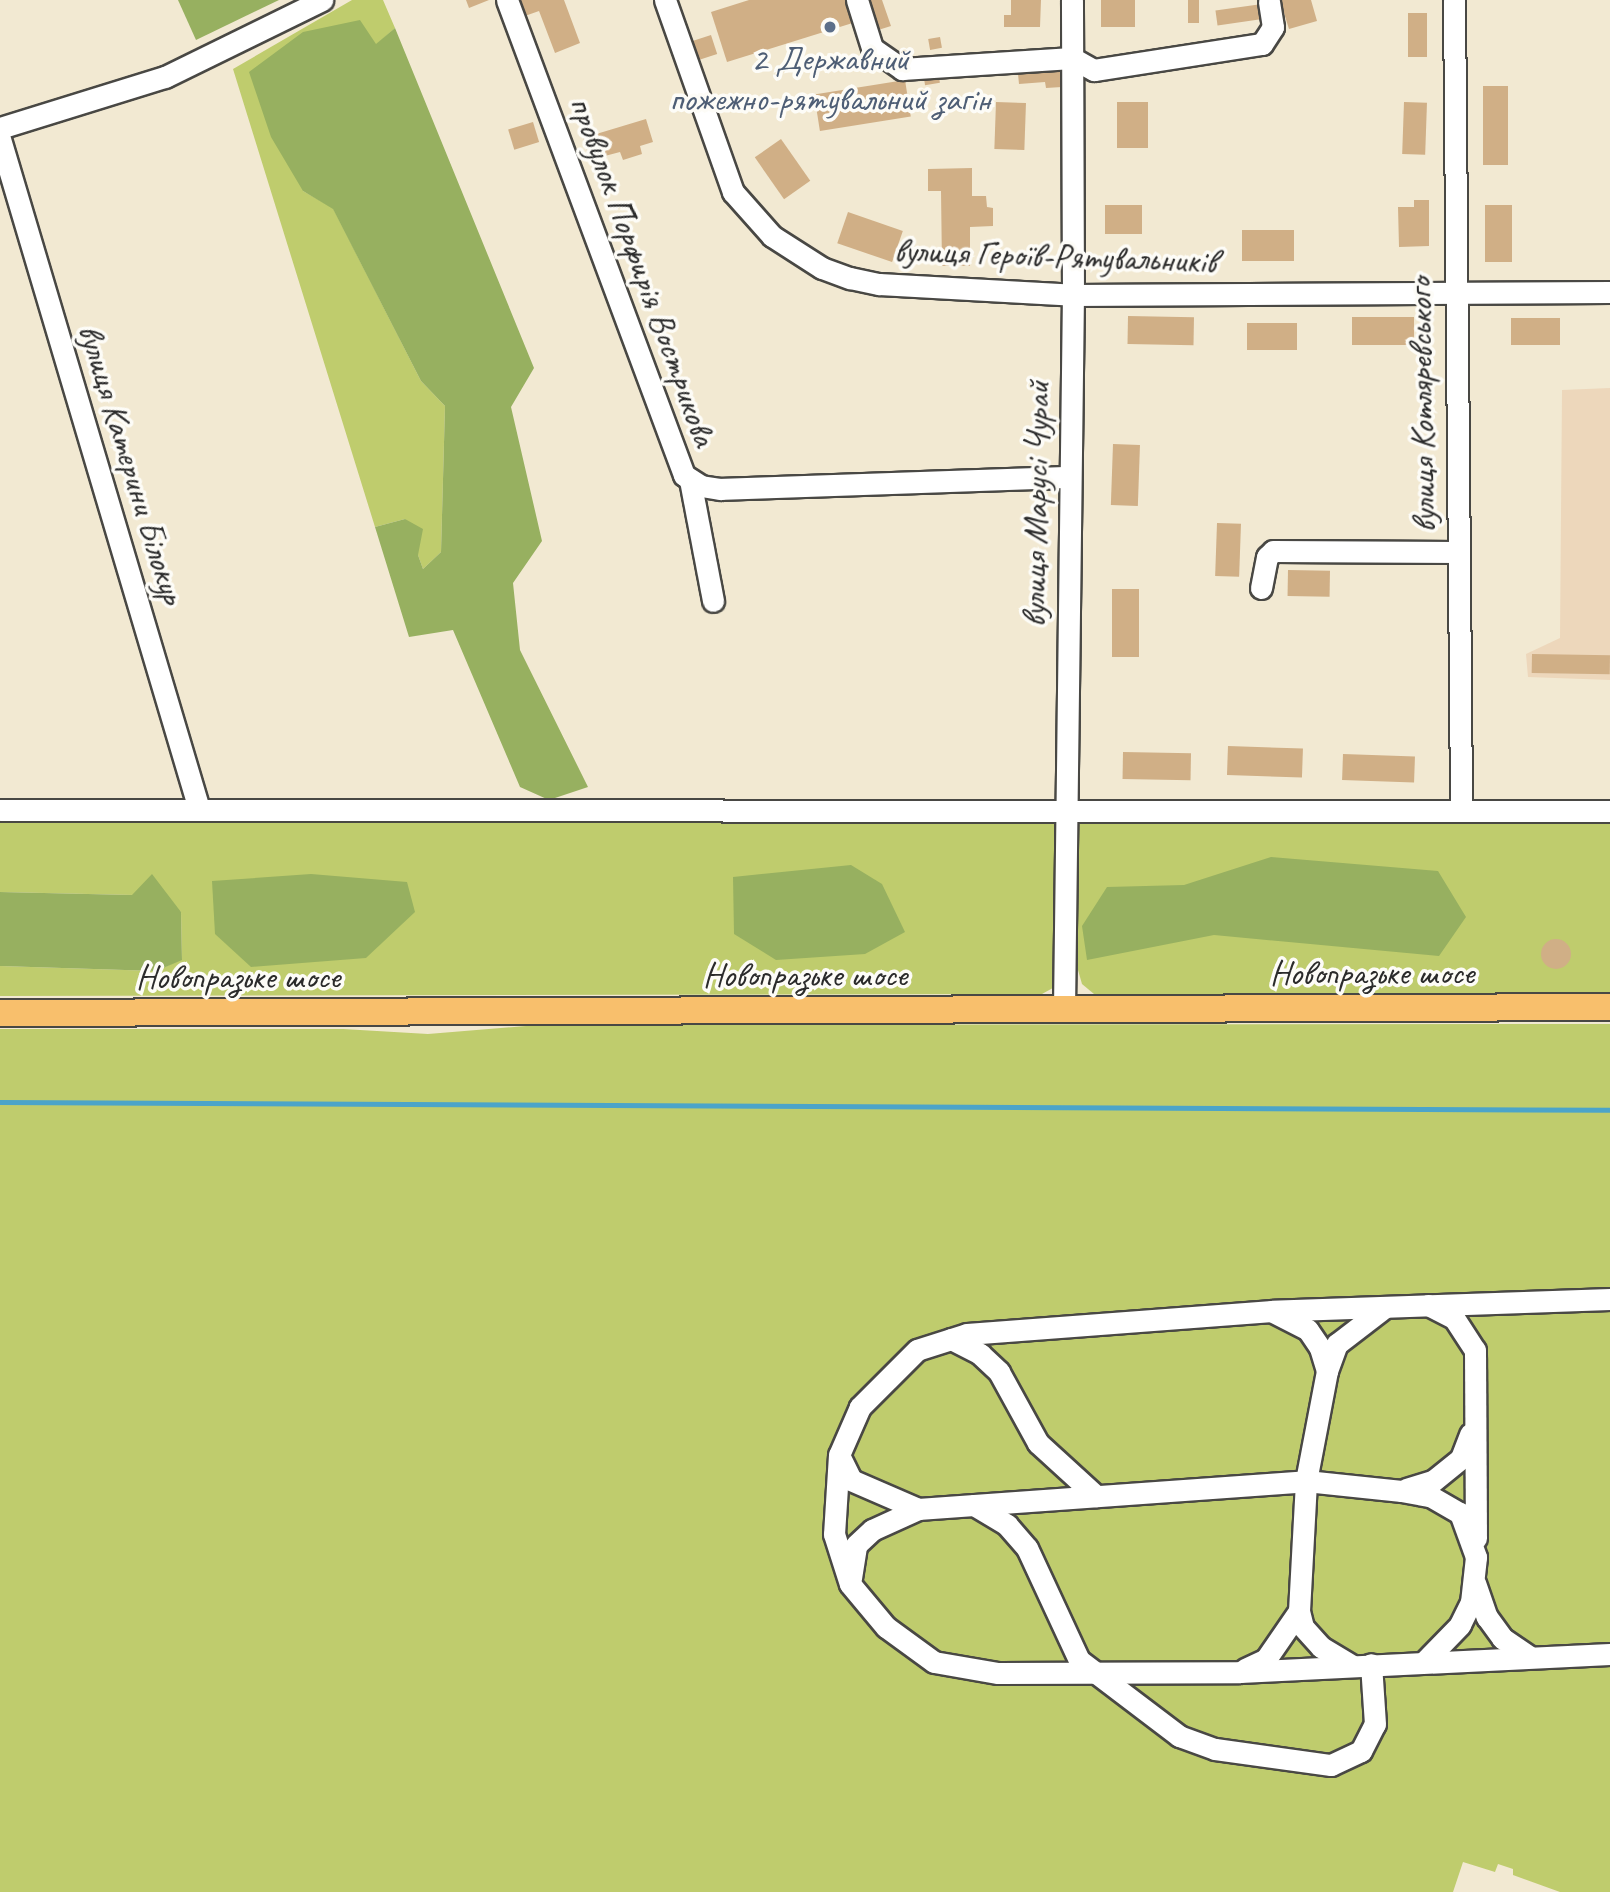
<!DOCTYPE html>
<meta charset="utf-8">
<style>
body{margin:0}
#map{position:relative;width:1610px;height:1892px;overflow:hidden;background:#f2e9d2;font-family:Caveat,sans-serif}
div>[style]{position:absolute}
.built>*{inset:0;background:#edd7bb}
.green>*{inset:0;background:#bfcc6d}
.forest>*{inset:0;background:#97b060}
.stream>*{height:5px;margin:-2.5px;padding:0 2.5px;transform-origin:2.5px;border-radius:2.5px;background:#4ba4c9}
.building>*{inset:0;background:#d0af86;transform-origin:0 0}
.round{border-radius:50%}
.roads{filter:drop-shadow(2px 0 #494844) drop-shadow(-2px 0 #494844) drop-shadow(0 2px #494844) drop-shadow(0 -2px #494844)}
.minor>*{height:21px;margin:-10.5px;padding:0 10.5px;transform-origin:10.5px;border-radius:10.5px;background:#fff}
.major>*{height:26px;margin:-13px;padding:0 13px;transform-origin:13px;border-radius:13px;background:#f8bf6c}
.dots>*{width:19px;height:19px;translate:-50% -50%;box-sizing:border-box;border:4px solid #fdfcf7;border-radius:50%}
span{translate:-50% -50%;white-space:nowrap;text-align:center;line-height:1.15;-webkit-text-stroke:7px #fdfcf7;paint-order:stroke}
.service-label{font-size:35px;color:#4e5e75}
.street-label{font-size:35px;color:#2b2b2b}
</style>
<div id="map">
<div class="built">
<div style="clip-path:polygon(1610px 388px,1610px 680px,1528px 677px,1526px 654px,1560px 638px,1562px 390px)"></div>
</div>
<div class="green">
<div style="clip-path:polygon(352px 0,383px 0,395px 28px,376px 45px,303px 191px,333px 208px,421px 381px,445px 406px,441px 552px,423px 569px,405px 519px,375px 527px,233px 69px)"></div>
<div style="clip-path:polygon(1087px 816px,1610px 816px,1610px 994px,1094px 994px,1082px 984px,1078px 970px,1077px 827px)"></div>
<div style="clip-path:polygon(0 817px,1058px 821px,1060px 984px,1042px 994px,0 996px,0 966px,156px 971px,182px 959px,181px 912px,133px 895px,0 892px)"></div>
<div style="clip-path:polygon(1610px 1024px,1610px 1892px,1560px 1892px,1513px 1875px,1513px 1869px,1498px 1864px,1495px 1872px,1463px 1862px,1453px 1892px,0 1892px,0 1029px,343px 1029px,428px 1034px,538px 1025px)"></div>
</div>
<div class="forest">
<div style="clip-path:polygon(178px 0,279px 0,196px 40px)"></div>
<div style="clip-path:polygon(360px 20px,376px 44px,395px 28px,534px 368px,511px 407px,542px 541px,513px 583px,520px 650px,588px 787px,549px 800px,520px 787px,453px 630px,409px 637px,375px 527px,405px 519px,423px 529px,418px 555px,423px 569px,441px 552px,445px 406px,421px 381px,333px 209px,303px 191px,271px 137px,249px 72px,303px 32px)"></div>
<div style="clip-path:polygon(1271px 857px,1438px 871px,1466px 917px,1439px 956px,1214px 935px,1087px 960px,1082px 926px,1107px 887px,1184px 885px)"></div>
<div style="clip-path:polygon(851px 865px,882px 884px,905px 932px,865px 954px,776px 960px,734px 934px,733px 877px)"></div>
<div style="clip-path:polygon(152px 874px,181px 912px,182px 960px,156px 971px,0 966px,0 892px,132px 895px)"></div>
<div style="clip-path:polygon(311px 874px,407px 882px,415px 912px,366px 958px,251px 967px,215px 934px,212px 881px)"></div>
</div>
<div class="stream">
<div style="left:0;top:1102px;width:1610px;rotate:0.28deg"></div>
</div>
<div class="building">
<div style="clip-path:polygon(466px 0,489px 0,469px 8px)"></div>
<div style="clip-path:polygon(516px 0,564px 0,580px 43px,555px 53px,539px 11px,522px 17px)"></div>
<div style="clip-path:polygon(749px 0,853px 0,859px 21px,727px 62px,711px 12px)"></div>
<div style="clip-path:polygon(865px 0,882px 0,891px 26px,875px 31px)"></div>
<div style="clip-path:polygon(1011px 0,1041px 0,1040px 27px,1004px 27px,1004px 15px,1011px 15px)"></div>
<div style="left:1101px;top:0;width:34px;height:27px"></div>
<div style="left:1188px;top:0;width:11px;height:23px"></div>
<div style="clip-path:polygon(1280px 0,1311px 0,1317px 21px,1289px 29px)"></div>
<div style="left:1262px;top:4px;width:15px;height:47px;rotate:82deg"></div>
<div style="left:1408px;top:13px;width:19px;height:44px"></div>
<div style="left:711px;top:35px;width:20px;height:21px;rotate:72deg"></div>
<div style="left:940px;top:37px;width:11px;height:12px;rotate:80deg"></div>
<div style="clip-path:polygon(1017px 64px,1060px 65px,1062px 87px,1046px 88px,1045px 82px,1019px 84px)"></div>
<div style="left:938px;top:71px;width:12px;height:15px;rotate:81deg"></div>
<div style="left:905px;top:80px;width:37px;height:92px;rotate:81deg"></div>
<div style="left:1483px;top:86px;width:25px;height:79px"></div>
<div style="left:996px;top:102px;width:30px;height:47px;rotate:2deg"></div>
<div style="left:1117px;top:102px;width:31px;height:46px"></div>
<div style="left:1404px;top:102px;width:23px;height:52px;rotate:2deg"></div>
<div style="clip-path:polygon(646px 119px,653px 142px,640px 146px,642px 154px,623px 160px,620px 152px,601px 157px,603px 165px,592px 168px,583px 138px)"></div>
<div style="left:533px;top:122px;width:21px;height:26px;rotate:73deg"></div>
<div style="left:781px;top:139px;width:51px;height:32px;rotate:55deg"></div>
<div style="clip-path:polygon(972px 168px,972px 196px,986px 196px,987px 207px,993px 208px,993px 226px,970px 227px,970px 266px,942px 266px,941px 191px,928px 191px,928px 169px)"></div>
<div style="clip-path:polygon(1414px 200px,1429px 200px,1429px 246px,1399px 247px,1398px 207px,1414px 207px)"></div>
<div style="left:1105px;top:205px;width:37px;height:29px"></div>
<div style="left:1485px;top:205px;width:27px;height:57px"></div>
<div style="left:848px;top:212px;width:58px;height:33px;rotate:19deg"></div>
<div style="left:1242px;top:230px;width:52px;height:31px"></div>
<div style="left:1128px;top:316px;width:66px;height:28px;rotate:1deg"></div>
<div style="left:1352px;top:317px;width:62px;height:28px"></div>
<div style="left:1511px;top:318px;width:49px;height:27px"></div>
<div style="left:1247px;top:323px;width:50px;height:27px"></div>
<div style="left:1113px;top:444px;width:27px;height:61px;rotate:2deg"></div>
<div style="left:1217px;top:523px;width:24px;height:53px;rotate:2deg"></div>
<div style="left:1288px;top:570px;width:42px;height:26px;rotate:1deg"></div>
<div style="left:1112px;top:589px;width:27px;height:68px"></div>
<div style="left:1532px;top:654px;width:78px;height:19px;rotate:1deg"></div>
<div style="left:1228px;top:746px;width:75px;height:29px;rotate:2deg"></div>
<div style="left:1123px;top:752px;width:68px;height:27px;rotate:1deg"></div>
<div style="left:1343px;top:754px;width:72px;height:26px;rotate:2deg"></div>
<div class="round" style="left:1541px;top:939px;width:30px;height:30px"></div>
</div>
<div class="roads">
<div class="minor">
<div style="left:507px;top:0;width:507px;rotate:69.56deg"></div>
<div style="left:684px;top:475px;width:20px;rotate:33deg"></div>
<div style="left:701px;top:486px;width:20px;rotate:9deg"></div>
<div style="left:721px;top:489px;width:348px;rotate:-2deg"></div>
<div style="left:665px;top:0;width:204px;rotate:70.5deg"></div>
<div style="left:733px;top:192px;width:59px;rotate:48.4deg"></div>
<div style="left:772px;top:236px;width:59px;rotate:32.6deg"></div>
<div style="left:822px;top:268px;width:30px;rotate:20deg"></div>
<div style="left:850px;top:278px;width:30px;rotate:12deg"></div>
<div style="left:879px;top:284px;width:194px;rotate:3.2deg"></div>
<div style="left:1073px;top:295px;width:537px;rotate:-0.32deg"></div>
<div style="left:857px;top:0;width:50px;rotate:72.6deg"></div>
<div style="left:872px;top:48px;width:37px;rotate:35deg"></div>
<div style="left:902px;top:69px;width:170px;rotate:-3.7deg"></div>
<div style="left:1072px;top:58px;width:25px;rotate:29deg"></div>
<div style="left:1094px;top:70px;width:170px;rotate:-8.8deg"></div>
<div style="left:1262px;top:44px;width:20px;rotate:-57deg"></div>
<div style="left:1273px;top:27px;width:26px;rotate:-99deg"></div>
<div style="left:1454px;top:0;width:810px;rotate:89.5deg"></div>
<div style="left:0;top:128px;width:173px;rotate:-17.2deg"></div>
<div style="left:165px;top:77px;width:175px;rotate:-26.1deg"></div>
<div style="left:0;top:139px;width:699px;rotate:73.46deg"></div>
<div style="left:690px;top:480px;width:123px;rotate:79.2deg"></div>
<div style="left:1261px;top:588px;width:32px;rotate:-79deg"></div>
<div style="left:1267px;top:557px;width:8px;rotate:-45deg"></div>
<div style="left:1273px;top:551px;width:184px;rotate:0.3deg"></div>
<div style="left:0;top:810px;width:1610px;rotate:0.04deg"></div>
<div style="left:1064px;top:1009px;width:714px;rotate:-89.28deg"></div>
<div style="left:1073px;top:295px;width:295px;rotate:-90.2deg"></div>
<div style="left:1610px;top:1299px;width:338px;rotate:178deg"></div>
<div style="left:1272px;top:1311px;width:306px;rotate:175.7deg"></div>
<div style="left:967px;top:1334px;width:52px;rotate:162.3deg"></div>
<div style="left:917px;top:1350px;width:81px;rotate:135deg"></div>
<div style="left:860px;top:1407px;width:52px;rotate:113.6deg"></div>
<div style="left:839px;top:1455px;width:79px;rotate:93.6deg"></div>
<div style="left:834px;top:1534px;width:52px;rotate:72.3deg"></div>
<div style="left:850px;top:1584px;width:56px;rotate:50.1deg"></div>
<div style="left:886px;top:1627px;width:59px;rotate:36.1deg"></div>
<div style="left:934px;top:1662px;width:65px;rotate:9.8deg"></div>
<div style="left:998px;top:1673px;width:242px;rotate:-0.2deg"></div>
<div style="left:1240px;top:1672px;width:370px;rotate:-2.8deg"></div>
<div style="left:1428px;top:1305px;width:29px;rotate:27deg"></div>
<div style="left:1454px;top:1318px;width:38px;rotate:57deg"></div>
<div style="left:1475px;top:1350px;width:188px;rotate:89.7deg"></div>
<div style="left:1273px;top:1312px;width:39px;rotate:27deg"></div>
<div style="left:1308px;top:1330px;width:22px;rotate:56deg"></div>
<div style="left:1320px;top:1348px;width:24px;rotate:73deg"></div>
<div style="left:951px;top:1339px;width:33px;rotate:27deg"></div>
<div style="left:980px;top:1354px;width:26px;rotate:43deg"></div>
<div style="left:999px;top:1372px;width:81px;rotate:61.2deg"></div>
<div style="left:1038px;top:1443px;width:79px;rotate:42.4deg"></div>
<div style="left:840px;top:1457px;width:25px;rotate:64deg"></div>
<div style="left:851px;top:1480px;width:73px;rotate:23.4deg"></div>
<div style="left:1406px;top:1489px;width:28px;rotate:-17deg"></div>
<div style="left:1433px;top:1481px;width:36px;rotate:-39deg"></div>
<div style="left:1461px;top:1458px;width:26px;rotate:-69deg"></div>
<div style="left:974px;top:1505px;width:39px;rotate:31deg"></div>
<div style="left:1007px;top:1525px;width:30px;rotate:49deg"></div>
<div style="left:1027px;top:1548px;width:123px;rotate:65.1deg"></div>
<div style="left:1079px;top:1660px;width:126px;rotate:37.2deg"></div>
<div style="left:1179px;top:1736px;width:38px;rotate:20deg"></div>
<div style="left:1215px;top:1749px;width:117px;rotate:7.9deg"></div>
<div style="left:1331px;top:1765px;width:33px;rotate:-25deg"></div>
<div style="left:1361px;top:1751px;width:30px;rotate:-63deg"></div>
<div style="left:1375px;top:1724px;width:60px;rotate:-93.8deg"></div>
<div style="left:851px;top:1578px;width:33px;rotate:-81deg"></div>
<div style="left:856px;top:1545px;width:22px;rotate:-43deg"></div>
<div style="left:872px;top:1530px;width:51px;rotate:-24.5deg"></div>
<div style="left:918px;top:1509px;width:389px;rotate:-4.1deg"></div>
<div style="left:1306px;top:1481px;width:96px;rotate:6deg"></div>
<div style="left:1401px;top:1491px;width:29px;rotate:10deg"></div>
<div style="left:1430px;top:1496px;width:34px;rotate:30deg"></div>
<div style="left:1460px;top:1513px;width:47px;rotate:70deg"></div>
<div style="left:1476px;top:1557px;width:45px;rotate:96.3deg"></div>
<div style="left:1471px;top:1602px;width:25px;rotate:116deg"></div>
<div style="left:1460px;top:1625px;width:50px;rotate:134.2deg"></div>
<div style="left:1475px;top:1583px;width:36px;rotate:71deg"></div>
<div style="left:1487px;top:1617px;width:26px;rotate:54deg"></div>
<div style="left:1502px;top:1638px;width:32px;rotate:34deg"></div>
<div style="left:1299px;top:1611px;width:16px;rotate:76deg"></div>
<div style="left:1303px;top:1627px;width:27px;rotate:48deg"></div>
<div style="left:1321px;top:1647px;width:35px;rotate:31deg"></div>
<div style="left:1245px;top:1669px;width:23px;rotate:-25deg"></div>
<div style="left:1266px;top:1659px;width:58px;rotate:-55.5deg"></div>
<div style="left:1299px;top:1611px;width:130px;rotate:-86.9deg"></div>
<div style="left:1306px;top:1481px;width:112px;rotate:-79.2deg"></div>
<div style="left:1327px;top:1371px;width:29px;rotate:-70deg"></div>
<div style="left:1337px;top:1344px;width:59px;rotate:-37.5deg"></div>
</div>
<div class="major">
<div style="left:0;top:1013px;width:1610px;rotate:-0.21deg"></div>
</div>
</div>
<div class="dots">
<div style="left:830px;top:27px;background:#5c6f8a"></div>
</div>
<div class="service-label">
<span style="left:830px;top:79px">2 Державний<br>пожежно-рятувальний загін</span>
</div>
<div class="street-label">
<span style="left:1055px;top:256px;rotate:2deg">вулиця Героїв-Рятувальників</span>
<span style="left:643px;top:271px;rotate:70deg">провулок Порфирія Вострикова</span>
<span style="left:1422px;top:405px;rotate:-91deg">вулиця Котляревського</span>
<span style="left:131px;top:464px;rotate:73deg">вулиця Катерини Білокур</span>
<span style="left:1036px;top:504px;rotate:-89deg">вулиця Марусі Чурай</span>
<span style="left:1372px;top:973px">Новопразьке шосе</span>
<span style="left:805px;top:975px">Новопразьке шосе</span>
<span style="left:238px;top:977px">Новопразьке шосе</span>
</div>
</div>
